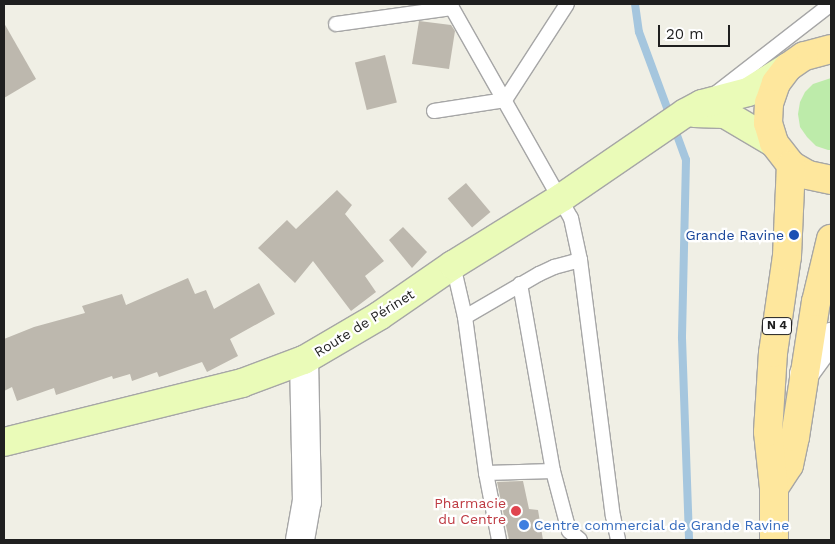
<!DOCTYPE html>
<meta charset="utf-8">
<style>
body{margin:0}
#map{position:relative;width:835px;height:544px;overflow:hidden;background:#f0efe5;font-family:"Work Sans",sans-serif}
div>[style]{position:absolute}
.grass>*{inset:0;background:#bdebaa}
.stream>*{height:8px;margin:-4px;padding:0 4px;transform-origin:4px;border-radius:4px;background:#a5c6de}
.building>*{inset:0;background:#bdb8ae;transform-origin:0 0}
.roads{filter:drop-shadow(1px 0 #a6a6a6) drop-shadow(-1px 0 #a6a6a6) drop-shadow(0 1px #a6a6a6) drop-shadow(0 -1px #a6a6a6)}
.service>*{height:14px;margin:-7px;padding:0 7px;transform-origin:7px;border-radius:7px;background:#fff}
.minor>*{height:28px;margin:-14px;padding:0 14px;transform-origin:14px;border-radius:14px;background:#fff}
.secondary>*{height:28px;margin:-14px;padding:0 14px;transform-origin:14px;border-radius:14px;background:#eafbb8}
.primary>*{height:28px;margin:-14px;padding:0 14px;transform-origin:14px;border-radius:14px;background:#fee79d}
.dots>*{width:14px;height:14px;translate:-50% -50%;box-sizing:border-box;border:2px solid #fff;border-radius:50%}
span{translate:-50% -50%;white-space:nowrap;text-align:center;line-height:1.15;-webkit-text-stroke:4.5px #fff;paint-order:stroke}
.shield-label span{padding:1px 4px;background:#fff;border:1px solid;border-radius:4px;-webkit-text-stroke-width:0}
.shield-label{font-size:12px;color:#1f1f1f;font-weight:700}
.transit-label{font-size:14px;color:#164399}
.right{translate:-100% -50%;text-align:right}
.street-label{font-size:14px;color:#1f1f1f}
.health-label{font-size:14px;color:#be3a42}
.shop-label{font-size:14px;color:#366cbe}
.left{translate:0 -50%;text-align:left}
.frame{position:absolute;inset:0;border:5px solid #1f1f1f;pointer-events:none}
.scale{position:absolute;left:658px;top:25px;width:72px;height:22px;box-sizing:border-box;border:2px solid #1f1f1f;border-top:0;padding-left:6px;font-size:15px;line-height:18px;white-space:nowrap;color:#1f1f1f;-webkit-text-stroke:4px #fff;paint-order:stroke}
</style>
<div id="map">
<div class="grass">
<div style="clip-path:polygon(831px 78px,831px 150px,828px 150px,816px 146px,807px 137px,800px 127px,798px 114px,800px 102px,805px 92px,813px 84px)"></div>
</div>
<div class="stream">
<div style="left:635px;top:4px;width:28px;rotate:82deg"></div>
<div style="left:639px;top:32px;width:90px;rotate:69.7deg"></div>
<div style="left:674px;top:127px;width:35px;rotate:70deg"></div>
<div style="left:686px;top:160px;width:178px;rotate:91.3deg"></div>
<div style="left:682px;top:338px;width:202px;rotate:88deg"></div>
</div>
<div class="building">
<div style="clip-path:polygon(419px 21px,451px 25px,455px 31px,449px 69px,412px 64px)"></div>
<div style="clip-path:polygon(4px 23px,36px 79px,4px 98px)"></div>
<div style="left:385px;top:55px;width:49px;height:31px;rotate:76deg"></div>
<div style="left:466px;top:183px;width:38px;height:24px;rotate:50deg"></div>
<div style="clip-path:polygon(337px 190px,352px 205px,345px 214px,384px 261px,365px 276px,376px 292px,351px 311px,313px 261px,295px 283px,258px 248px,287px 220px,296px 229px)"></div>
<div style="clip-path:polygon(403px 227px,427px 252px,412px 268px,389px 240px)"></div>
<div style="clip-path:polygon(188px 278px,195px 294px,206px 290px,214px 309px,259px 283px,275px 314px,230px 339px,238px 356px,207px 372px,202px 362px,159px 377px,157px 372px,132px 381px,130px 374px,113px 379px,112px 376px,56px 395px,54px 388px,17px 401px,12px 387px,4px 391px,4px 339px,34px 327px,85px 313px,82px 306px,122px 294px,126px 305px)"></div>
<div style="clip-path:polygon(523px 481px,529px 509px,538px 510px,543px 540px,509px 540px,497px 482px)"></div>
</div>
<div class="roads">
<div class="service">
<div style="left:336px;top:24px;width:117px;rotate:-7.9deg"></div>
<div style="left:452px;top:8px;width:241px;rotate:60.5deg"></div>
<div style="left:571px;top:218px;width:43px;rotate:77.9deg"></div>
<div style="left:580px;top:260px;width:258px;rotate:82.7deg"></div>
<div style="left:613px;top:516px;width:25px;rotate:78deg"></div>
<div style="left:715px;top:94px;width:147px;rotate:-37.8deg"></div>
<div style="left:434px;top:111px;width:72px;rotate:-8.8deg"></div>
<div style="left:505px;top:100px;width:114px;rotate:-57.1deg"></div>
<div style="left:453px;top:265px;width:53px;rotate:77deg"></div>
<div style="left:465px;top:317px;width:157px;rotate:82.3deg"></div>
<div style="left:486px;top:473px;width:67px;rotate:-1.7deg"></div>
<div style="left:553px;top:471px;width:62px;rotate:75.1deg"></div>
<div style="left:569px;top:531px;width:14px;rotate:39deg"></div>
<div style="left:520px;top:284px;width:190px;rotate:80deg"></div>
<div style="left:465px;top:317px;width:86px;rotate:-30.2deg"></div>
<div style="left:539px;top:274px;width:17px;rotate:-25deg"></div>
<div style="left:554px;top:267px;width:27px;rotate:-15deg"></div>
<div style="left:486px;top:473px;width:68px;rotate:79deg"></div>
</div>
<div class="minor">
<div style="left:804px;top:374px;width:46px;rotate:-53.9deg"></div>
<div style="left:300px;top:540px;width:39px;rotate:-80deg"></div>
<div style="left:307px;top:502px;width:142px;rotate:-91.2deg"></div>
</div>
<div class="secondary">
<div style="left:694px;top:113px;width:31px;rotate:2deg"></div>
<div style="left:725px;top:114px;width:57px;rotate:30.6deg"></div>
<div style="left:4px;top:442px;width:245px;rotate:-13.9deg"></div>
<div style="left:242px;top:383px;width:66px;rotate:-20.4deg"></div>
<div style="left:304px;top:360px;width:87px;rotate:-30.4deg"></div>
<div style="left:379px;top:316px;width:90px;rotate:-34.6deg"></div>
<div style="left:453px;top:265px;width:127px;rotate:-31.8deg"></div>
<div style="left:561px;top:198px;width:150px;rotate:-34.4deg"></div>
<div style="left:685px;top:113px;width:19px;rotate:-28deg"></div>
<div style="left:702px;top:104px;width:48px;rotate:-14.6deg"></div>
<div style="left:748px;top:92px;width:47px;rotate:-32deg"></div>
</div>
<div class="primary">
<div style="left:831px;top:49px;width:28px;rotate:165deg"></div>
<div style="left:804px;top:56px;width:19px;rotate:145deg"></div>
<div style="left:788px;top:67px;width:20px;rotate:127deg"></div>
<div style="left:776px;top:83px;width:21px;rotate:109deg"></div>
<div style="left:769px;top:103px;width:20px;rotate:93deg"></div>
<div style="left:768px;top:123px;width:21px;rotate:73deg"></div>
<div style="left:774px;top:143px;width:28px;rotate:52deg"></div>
<div style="left:791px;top:165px;width:20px;rotate:30deg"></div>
<div style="left:808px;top:175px;width:24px;rotate:12deg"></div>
<div style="left:774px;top:488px;width:27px;rotate:-57deg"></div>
<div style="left:789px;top:465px;width:29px;rotate:-78deg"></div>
<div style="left:795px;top:437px;width:137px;rotate:-81.2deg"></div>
<div style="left:816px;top:302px;width:65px;rotate:-76.6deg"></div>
<div style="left:774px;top:540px;width:52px;rotate:-90deg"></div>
<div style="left:774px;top:488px;width:56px;rotate:-96.1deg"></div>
<div style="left:768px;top:432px;width:79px;rotate:-86.4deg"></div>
<div style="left:773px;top:353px;width:98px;rotate:-81.8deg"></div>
<div style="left:787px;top:256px;width:91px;rotate:-87.5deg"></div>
</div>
</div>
<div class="dots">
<div style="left:794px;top:235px;background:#1a4fb4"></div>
<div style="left:516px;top:511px;background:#e0444e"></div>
<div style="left:524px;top:525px;background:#3f7fe0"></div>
</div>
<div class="shield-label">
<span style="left:777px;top:326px">N 4</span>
</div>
<div class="transit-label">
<span class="right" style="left:784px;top:235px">Grande Ravine</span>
</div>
<div class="street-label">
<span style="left:364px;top:323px;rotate:-32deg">Route de Périnet</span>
</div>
<div class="health-label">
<span class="right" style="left:506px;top:511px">Pharmacie<br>du Centre</span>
</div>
<div class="shop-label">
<span class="left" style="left:534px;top:525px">Centre commercial de Grande Ravine</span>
</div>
<div class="frame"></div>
<div class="scale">20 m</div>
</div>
